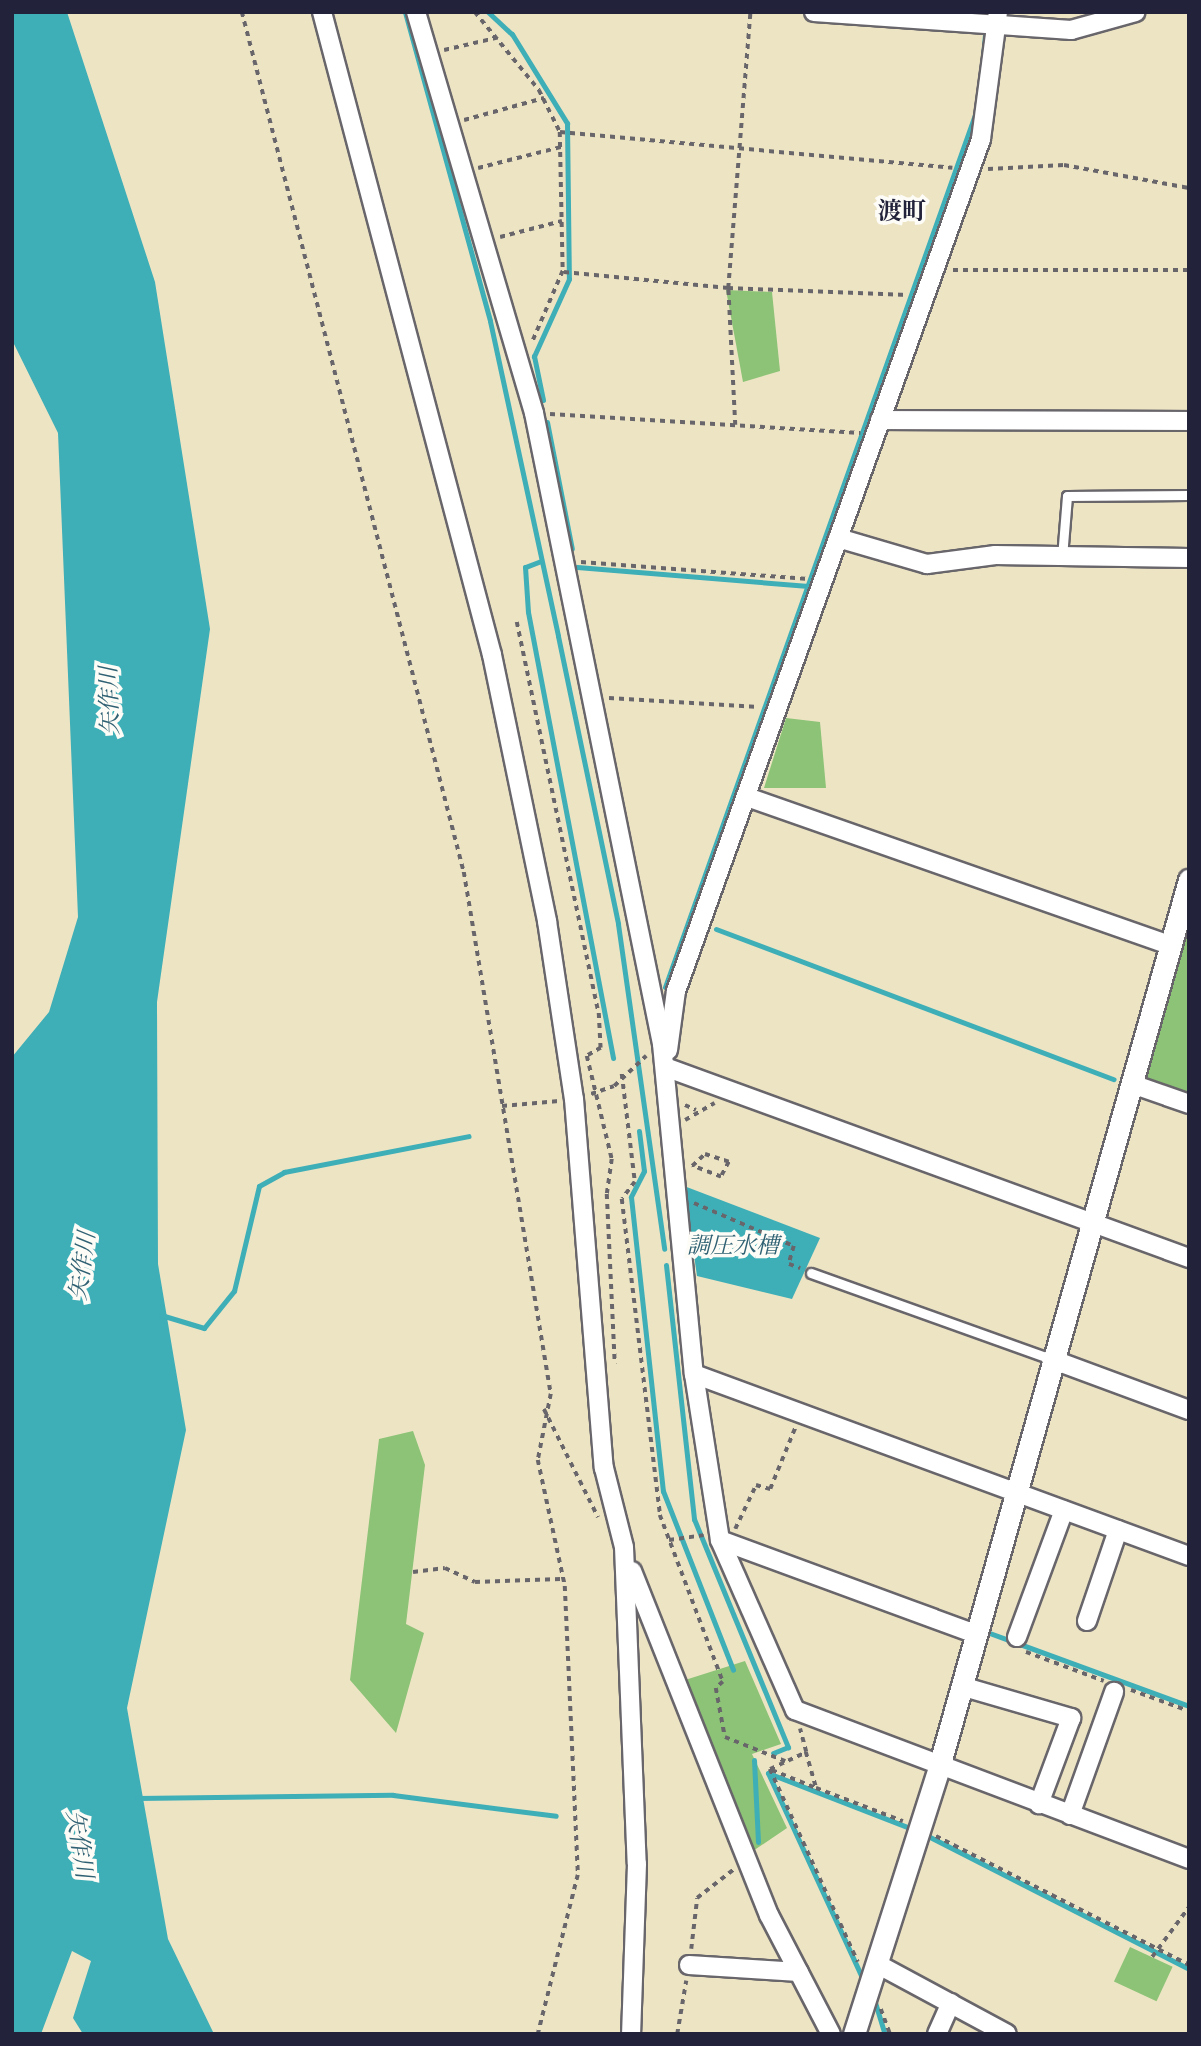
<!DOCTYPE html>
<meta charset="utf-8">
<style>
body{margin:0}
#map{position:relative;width:1201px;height:2046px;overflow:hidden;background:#ede4c4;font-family:"Libre Caslon Text","Noto Serif JP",serif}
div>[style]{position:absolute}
.green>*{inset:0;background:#8cc376;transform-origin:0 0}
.water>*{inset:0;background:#3eaeb7}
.stream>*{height:5px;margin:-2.5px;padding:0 2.5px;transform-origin:2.5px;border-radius:2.5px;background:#3eaeb7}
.path>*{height:3.5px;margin-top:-1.75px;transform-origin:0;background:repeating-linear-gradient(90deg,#69666b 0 5px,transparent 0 10px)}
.roads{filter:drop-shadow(2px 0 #69666b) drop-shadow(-2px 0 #69666b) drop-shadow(0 2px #69666b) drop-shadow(0 -2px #69666b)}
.service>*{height:9px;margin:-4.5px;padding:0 4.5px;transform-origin:4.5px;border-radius:4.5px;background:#fff}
.minor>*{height:18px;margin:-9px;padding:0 9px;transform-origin:9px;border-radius:9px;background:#fff}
.tertiary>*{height:21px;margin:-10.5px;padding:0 10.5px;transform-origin:10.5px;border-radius:10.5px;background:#fff}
span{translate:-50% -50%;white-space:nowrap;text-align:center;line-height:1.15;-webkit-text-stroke:7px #fdfcf7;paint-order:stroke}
.water-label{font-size:23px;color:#2f6173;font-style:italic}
.quarter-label{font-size:24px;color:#22223b;font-weight:700}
.frame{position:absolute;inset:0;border:14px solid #22223b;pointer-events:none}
</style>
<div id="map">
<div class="green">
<div style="clip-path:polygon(726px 290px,772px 292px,780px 371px,743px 382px)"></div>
<div style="clip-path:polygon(786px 718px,820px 722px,826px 788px,764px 788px)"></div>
<div style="clip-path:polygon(1189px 918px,1189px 1095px,1142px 1078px)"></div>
<div style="clip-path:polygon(413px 1431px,425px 1465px,406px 1624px,424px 1633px,396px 1733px,350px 1680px,379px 1439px)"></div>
<div style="clip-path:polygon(745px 1661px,781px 1744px,752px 1754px,787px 1828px,750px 1853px,689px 1710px,685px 1680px)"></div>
<div style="left:1130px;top:1947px;width:47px;height:38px;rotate:25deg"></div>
</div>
<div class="water">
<div style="clip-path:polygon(12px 12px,67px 12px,155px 282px,210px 629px,157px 1002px,158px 1264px,186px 1430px,127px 1708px,168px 1939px,214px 2034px,83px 2034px,73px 2018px,91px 1961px,72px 1951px,41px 2034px,12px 2034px,12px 1057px,49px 1012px,78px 917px,58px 433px,12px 340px)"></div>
<div style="clip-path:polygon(684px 1186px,820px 1238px,792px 1299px,697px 1276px)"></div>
</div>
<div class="stream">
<div style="left:405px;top:12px;width:320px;rotate:74.6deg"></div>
<div style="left:490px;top:321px;width:322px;rotate:77.8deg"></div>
<div style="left:558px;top:636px;width:294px;rotate:78.2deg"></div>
<div style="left:618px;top:924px;width:328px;rotate:81.9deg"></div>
<div style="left:488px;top:12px;width:33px;rotate:43deg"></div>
<div style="left:512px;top:34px;width:105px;rotate:58.3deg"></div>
<div style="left:567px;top:123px;width:156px;rotate:89.3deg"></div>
<div style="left:569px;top:279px;width:85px;rotate:114.4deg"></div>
<div style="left:534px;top:356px;width:45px;rotate:78.4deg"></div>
<div style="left:982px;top:68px;width:56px;rotate:-84.9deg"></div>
<div style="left:547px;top:422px;width:129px;rotate:78.9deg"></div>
<div style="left:541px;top:561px;width:17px;rotate:159deg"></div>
<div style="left:525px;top:567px;width:45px;rotate:86.2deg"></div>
<div style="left:528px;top:612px;width:454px;rotate:79.2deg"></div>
<div style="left:577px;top:567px;width:232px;rotate:4.7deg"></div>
<div style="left:716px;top:929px;width:425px;rotate:20.7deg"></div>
<div style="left:665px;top:987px;width:932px;rotate:-70.44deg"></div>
<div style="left:639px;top:1131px;width:40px;rotate:82.9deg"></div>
<div style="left:644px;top:1171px;width:29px;rotate:117deg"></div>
<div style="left:631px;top:1197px;width:296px;rotate:83.8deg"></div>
<div style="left:663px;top:1491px;width:192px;rotate:68.6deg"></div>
<div style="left:666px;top:1265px;width:256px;rotate:83.7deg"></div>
<div style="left:694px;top:1519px;width:247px;rotate:67.6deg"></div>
<div style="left:788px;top:1747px;width:16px;rotate:158deg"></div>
<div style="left:161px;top:1315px;width:45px;rotate:16.8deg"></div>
<div style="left:204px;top:1328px;width:48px;rotate:-51deg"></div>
<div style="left:234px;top:1291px;width:108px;rotate:-76.6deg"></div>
<div style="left:259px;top:1186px;width:29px;rotate:-29deg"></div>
<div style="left:284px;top:1172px;width:188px;rotate:-11deg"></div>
<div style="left:984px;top:1631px;width:218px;rotate:20.1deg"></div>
<div style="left:754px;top:1760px;width:82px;rotate:87.2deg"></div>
<div style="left:768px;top:1773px;width:228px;rotate:65.3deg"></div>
<div style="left:768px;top:1773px;width:158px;rotate:21.2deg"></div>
<div style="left:137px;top:1798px;width:256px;rotate:-0.7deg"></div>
<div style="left:393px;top:1795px;width:164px;rotate:7.3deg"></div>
<div style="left:924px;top:1834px;width:297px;rotate:27deg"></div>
<div style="left:874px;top:1999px;width:37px;rotate:73deg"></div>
</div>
<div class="path">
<div style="left:242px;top:12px;width:888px;rotate:75.53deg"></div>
<div style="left:464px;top:872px;width:529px;rotate:80.54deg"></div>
<div style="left:551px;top:1394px;width:67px;rotate:101.1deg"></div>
<div style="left:538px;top:1460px;width:129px;rotate:77.9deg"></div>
<div style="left:565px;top:1586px;width:289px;rotate:87.4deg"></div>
<div style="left:578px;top:1875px;width:164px;rotate:104.1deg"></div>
<div style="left:475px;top:12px;width:101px;rotate:50.6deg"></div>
<div style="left:539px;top:90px;width:47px;rotate:63.4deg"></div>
<div style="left:560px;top:132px;width:139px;rotate:88.8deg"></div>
<div style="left:563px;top:271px;width:78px;rotate:113.3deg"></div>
<div style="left:444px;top:50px;width:57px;rotate:-13.1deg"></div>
<div style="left:464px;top:120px;width:83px;rotate:-15.4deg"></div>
<div style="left:560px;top:132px;width:394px;rotate:5.2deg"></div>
<div style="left:478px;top:168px;width:86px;rotate:-14.2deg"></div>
<div style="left:988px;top:169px;width:76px;rotate:-3deg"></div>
<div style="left:1064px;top:165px;width:127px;rotate:10.4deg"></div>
<div style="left:500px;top:237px;width:64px;rotate:-14.5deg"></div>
<div style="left:953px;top:270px;width:236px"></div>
<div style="left:564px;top:272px;width:165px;rotate:5.6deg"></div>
<div style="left:728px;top:288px;width:180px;rotate:2.2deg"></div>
<div style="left:550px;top:414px;width:311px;rotate:3.5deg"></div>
<div style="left:735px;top:425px;width:137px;rotate:-92.9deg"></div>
<div style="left:728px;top:288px;width:277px;rotate:-85.4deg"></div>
<div style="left:581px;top:562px;width:228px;rotate:4.3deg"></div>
<div style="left:517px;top:622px;width:400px;rotate:78.2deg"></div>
<div style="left:599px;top:1013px;width:35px;rotate:87deg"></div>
<div style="left:601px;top:1048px;width:16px;rotate:150deg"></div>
<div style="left:587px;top:1056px;width:106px;rotate:76.4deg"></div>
<div style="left:612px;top:1159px;width:35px;rotate:98deg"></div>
<div style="left:607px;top:1194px;width:170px;rotate:87.3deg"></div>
<div style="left:609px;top:698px;width:150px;rotate:3.4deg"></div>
<div style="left:622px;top:1074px;width:109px;rotate:83.1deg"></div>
<div style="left:635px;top:1182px;width:21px;rotate:127deg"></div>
<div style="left:622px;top:1199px;width:318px;rotate:83.1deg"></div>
<div style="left:660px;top:1515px;width:178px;rotate:69.3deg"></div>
<div style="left:723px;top:1682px;width:9px;rotate:139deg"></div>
<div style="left:716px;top:1688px;width:50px;rotate:79.6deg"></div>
<div style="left:725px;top:1737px;width:65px;rotate:21.8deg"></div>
<div style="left:591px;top:1094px;width:24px;rotate:-19deg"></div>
<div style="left:614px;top:1086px;width:44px;rotate:-43.2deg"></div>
<div style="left:685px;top:1105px;width:12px;rotate:24deg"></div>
<div style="left:502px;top:1106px;width:57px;rotate:-5deg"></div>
<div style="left:685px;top:1120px;width:34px;rotate:-30deg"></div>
<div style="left:705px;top:1154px;width:25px;rotate:18deg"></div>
<div style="left:729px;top:1162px;width:17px;rotate:118deg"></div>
<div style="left:721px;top:1177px;width:31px;rotate:-159deg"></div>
<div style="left:692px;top:1166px;width:18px;rotate:-43deg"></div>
<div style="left:694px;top:1203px;width:109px;rotate:23.3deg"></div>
<div style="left:794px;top:1246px;width:19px;rotate:106deg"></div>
<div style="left:789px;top:1264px;width:12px;rotate:20deg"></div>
<div style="left:544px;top:1409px;width:121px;rotate:63.4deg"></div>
<div style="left:735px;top:1529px;width:49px;rotate:-64.5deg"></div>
<div style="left:756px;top:1485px;width:15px;rotate:16deg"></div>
<div style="left:770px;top:1489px;width:66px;rotate:-67.7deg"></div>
<div style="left:669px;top:1540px;width:35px;rotate:-8deg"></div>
<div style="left:413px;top:1572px;width:32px;rotate:-7deg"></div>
<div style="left:445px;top:1568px;width:33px;rotate:25deg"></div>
<div style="left:475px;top:1582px;width:86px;rotate:-2deg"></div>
<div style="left:1026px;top:1652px;width:83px;rotate:20.4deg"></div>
<div style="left:1131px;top:1690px;width:62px;rotate:19.9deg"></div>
<div style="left:806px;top:1752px;width:37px;rotate:74deg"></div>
<div style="left:816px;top:1788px;width:93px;rotate:20.8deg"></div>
<div style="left:770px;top:1769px;width:212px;rotate:65.5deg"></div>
<div style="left:770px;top:1769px;width:40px;rotate:-25deg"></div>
<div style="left:806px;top:1752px;width:24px;rotate:-105deg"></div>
<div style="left:772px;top:1770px;width:48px;rotate:22.2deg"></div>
<div style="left:936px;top:1836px;width:284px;rotate:27deg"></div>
<div style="left:691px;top:1949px;width:51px;rotate:-83.3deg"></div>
<div style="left:697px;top:1898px;width:46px;rotate:-37.9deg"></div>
<div style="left:1152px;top:1957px;width:62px;rotate:-53.5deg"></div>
<div style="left:881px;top:2009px;width:27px;rotate:70deg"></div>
<div style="left:677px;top:2034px;width:54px;rotate:-80.4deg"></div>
</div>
<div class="roads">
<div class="service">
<div style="left:1062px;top:557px;width:61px;rotate:-85.3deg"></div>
<div style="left:1067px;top:496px;width:122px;rotate:-0.5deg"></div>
<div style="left:811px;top:1273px;width:255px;rotate:19.7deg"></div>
</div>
<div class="minor">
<div style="left:322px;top:12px;width:665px;rotate:75.19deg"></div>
<div style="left:492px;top:655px;width:272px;rotate:78.3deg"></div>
<div style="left:547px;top:921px;width:180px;rotate:81.4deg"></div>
<div style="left:574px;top:1099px;width:370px;rotate:85.4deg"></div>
<div style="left:604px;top:1468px;width:81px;rotate:75.8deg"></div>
<div style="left:624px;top:1547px;width:317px;rotate:87.7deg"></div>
<div style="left:637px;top:1864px;width:170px;rotate:92deg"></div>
<div style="left:416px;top:12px;width:418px;rotate:73.6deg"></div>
<div style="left:534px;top:413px;width:644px;rotate:78.53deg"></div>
<div style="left:662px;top:1044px;width:332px;rotate:84.5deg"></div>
<div style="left:694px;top:1374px;width:168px;rotate:81.1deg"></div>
<div style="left:720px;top:1540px;width:186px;rotate:66.2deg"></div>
<div style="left:795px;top:1710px;width:421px;rotate:20.7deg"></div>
<div style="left:814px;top:12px;width:258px;rotate:4deg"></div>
<div style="left:1071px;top:30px;width:67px;rotate:-15.5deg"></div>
<div style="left:880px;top:420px;width:309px;rotate:0.2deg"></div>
<div style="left:838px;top:538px;width:93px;rotate:16.3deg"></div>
<div style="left:927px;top:564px;width:69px;rotate:-7.5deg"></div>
<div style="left:995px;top:555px;width:194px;rotate:0.9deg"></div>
<div style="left:747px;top:797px;width:450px;rotate:19.3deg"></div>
<div style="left:668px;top:1050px;width:60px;rotate:-82.3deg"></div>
<div style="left:676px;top:991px;width:905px;rotate:-70.3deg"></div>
<div style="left:981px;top:139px;width:128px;rotate:-82.4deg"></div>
<div style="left:665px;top:1067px;width:558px;rotate:20.03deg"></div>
<div style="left:1132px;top:1084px;width:60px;rotate:19.3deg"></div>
<div style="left:1051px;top:1359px;width:147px;rotate:20.3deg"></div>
<div style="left:694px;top:1374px;width:527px;rotate:20.19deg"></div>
<div style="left:720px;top:1540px;width:272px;rotate:20.2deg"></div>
<div style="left:632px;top:1571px;width:370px;rotate:68.3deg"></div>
<div style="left:769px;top:1915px;width:134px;rotate:62.5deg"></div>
<div style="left:1087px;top:1621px;width:96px;rotate:-71.2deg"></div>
<div style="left:1017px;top:1637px;width:135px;rotate:-69.7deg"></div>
<div style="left:961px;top:1686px;width:115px;rotate:16.2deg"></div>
<div style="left:1071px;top:1718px;width:92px;rotate:110.4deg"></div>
<div style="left:1070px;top:1815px;width:131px;rotate:-70.3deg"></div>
<div style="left:689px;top:1965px;width:110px;rotate:3.6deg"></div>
<div style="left:879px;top:1965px;width:145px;rotate:28.3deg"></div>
<div style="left:937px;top:2034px;width:34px;rotate:-66deg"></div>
</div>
<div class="tertiary">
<div style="left:854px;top:2034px;width:280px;rotate:-72.3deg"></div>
<div style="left:939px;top:1767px;width:922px;rotate:-74.26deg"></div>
</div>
</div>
<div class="water-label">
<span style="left:109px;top:701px;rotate:-92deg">矢作川</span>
<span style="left:733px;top:1245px">調圧水槽</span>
<span style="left:82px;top:1266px;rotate:-82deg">矢作川</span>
<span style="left:80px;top:1844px;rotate:81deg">矢作川</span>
</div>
<div class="quarter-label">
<span style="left:902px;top:211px">渡町</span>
</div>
<div class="frame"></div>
</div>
